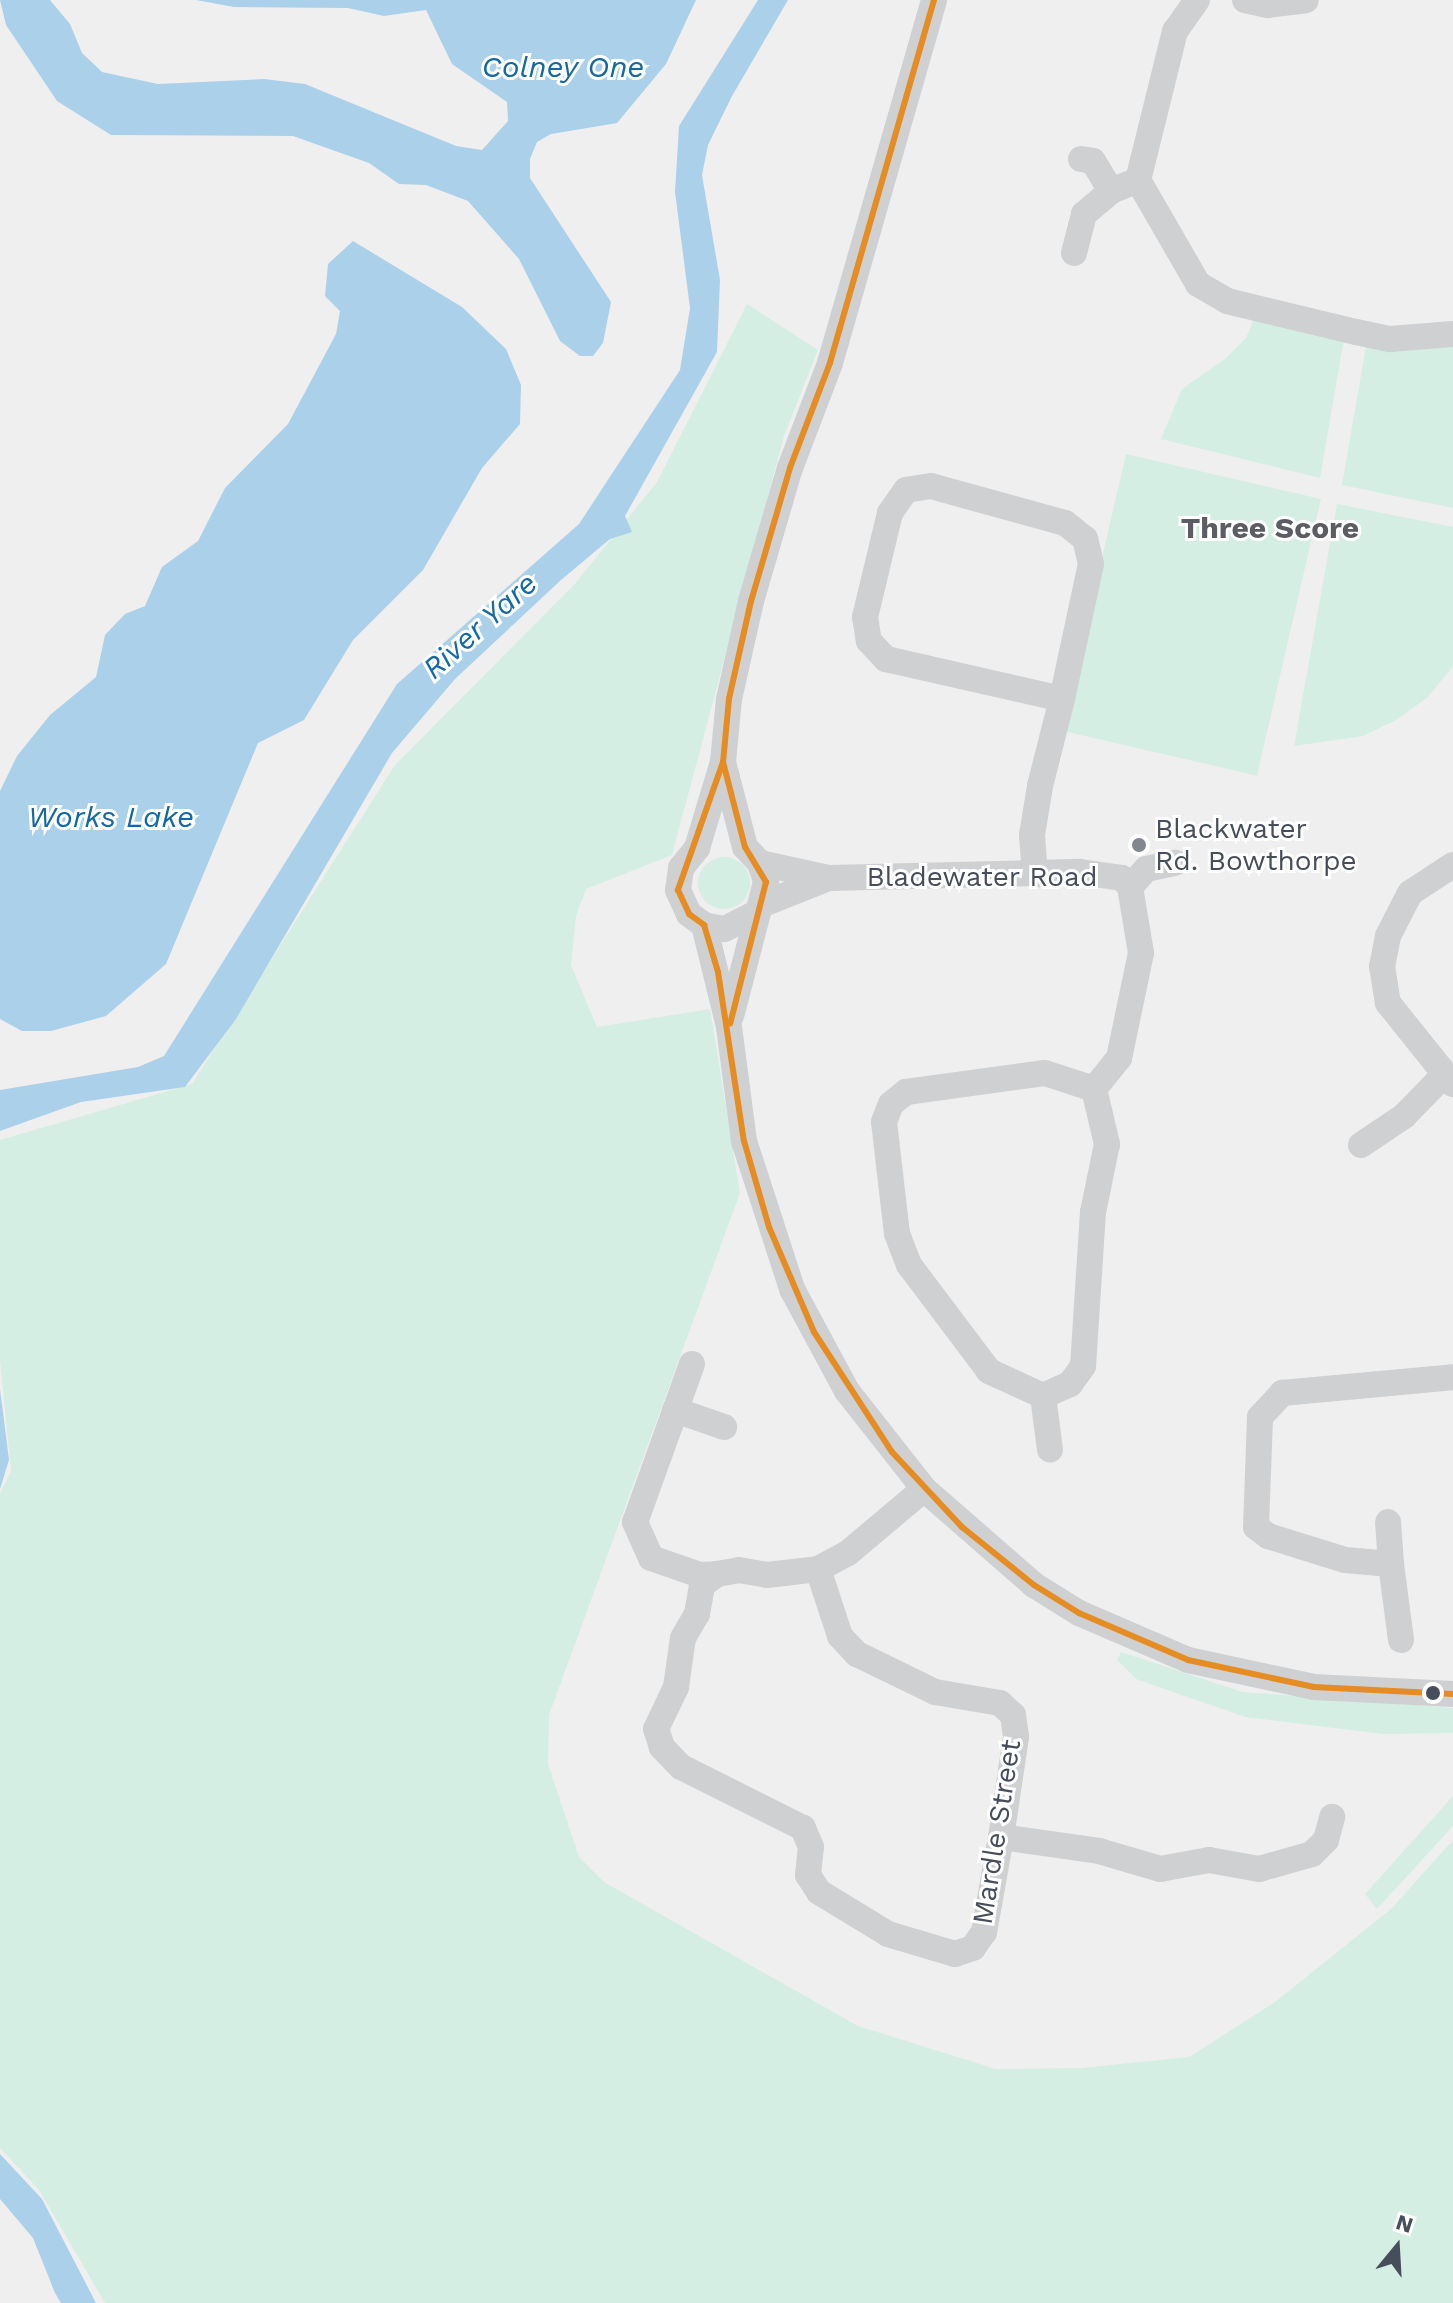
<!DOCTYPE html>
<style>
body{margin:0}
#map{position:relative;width:1453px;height:2303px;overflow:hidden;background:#f0efef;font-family:"Work Sans",sans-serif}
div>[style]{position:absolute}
.green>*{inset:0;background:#d4eee3;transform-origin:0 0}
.round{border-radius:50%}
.water>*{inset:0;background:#abd0ea}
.street>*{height:26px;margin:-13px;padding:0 13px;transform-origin:13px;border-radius:13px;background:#ced0d2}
.bus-1>*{height:6px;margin:-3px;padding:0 3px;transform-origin:3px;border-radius:3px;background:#e58c23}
.dots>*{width:22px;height:22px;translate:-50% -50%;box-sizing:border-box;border:4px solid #fff;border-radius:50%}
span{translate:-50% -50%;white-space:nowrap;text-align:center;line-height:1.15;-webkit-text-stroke:6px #fff;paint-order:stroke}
.poi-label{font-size:28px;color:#474e5b}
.left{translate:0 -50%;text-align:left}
.street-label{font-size:28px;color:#474e5b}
.water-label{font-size:30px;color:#1269a3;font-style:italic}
.neighbourhood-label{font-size:30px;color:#5b5d63;font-weight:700}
.north{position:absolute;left:1357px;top:2207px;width:80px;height:80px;-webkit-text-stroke:6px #fff;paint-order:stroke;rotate:18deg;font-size:22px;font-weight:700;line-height:32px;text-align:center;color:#474e5b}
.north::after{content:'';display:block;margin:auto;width:28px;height:36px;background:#474e5b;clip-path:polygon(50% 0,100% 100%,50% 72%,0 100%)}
</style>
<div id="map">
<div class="green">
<div style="clip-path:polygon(747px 304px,818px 350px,784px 436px,672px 855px,586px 889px,576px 916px,571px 965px,597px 1027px,710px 1009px,740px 1193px,549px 1715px,548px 1764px,579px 1857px,604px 1882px,858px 2026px,996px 2069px,1081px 2068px,1189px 2057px,1275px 2002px,1391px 1909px,1453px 1840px,1453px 2303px,105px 2303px,39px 2190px,0 2148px,0 1493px,11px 1471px,0 1360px,0 1140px,192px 1084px,395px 765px,574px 585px,657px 482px)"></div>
<div style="clip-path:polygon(1255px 316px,1344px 339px,1320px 478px,1161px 439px,1182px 389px,1225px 359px,1246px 338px)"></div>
<div style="clip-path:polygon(1453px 345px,1453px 508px,1342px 485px,1366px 346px)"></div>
<div style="left:1126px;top:454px;width:200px;height:284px;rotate:13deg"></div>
<div style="clip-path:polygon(1337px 504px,1453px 527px,1453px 666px,1428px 697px,1396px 720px,1363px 736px,1294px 746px)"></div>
<div class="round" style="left:698px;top:857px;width:52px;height:52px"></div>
<div style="clip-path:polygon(1121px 1652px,1243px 1692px,1453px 1708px,1453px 1733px,1383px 1734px,1245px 1717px,1136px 1679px,1117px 1660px)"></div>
<div style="clip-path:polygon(1453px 1796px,1453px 1826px,1377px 1909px,1365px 1894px)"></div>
</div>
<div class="water">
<div style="clip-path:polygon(0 0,50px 0,70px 24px,82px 53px,102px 72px,158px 84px,264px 79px,305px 84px,456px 146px,482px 150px,508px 121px,507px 102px,452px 64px,426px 10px,384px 16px,348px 8px,234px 7px,196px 0,696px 0,666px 64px,617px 123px,551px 134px,537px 142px,530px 159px,530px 178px,611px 302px,603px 343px,593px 356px,580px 356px,560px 341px,519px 259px,468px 201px,426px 185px,399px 184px,369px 163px,293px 136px,111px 135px,57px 101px,6px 25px)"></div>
<div style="clip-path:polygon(758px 0,788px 0,732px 96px,708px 145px,702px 175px,720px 280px,717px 352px,625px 516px,632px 532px,610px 539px,561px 580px,455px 679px,392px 753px,236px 1019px,185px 1087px,81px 1102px,0 1131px,0 1090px,138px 1067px,164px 1056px,397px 684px,579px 524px,680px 370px,690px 308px,675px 192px,679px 126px)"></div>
<div style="clip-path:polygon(353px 241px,462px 307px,506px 349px,521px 385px,520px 424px,482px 468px,423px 570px,353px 640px,304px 720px,258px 743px,166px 964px,106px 1016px,51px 1031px,22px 1031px,0 1019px,0 791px,17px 756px,50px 715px,96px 677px,105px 635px,125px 614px,145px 606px,162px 567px,198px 541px,225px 488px,288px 424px,336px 334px,340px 311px,325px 296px,328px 264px)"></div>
<div style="clip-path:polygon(0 1389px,9px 1460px,0 1489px)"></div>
<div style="clip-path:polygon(0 2154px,42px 2199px,96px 2303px,61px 2303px,55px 2293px,33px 2238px,0 2199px)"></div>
</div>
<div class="street">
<div style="left:1197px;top:0;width:38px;rotate:125deg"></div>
<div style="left:1175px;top:31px;width:154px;rotate:103.9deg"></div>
<div style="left:1138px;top:180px;width:120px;rotate:60deg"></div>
<div style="left:1198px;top:284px;width:34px;rotate:30deg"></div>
<div style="left:1227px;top:301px;width:133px;rotate:13.5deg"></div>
<div style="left:1356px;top:332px;width:35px;rotate:12deg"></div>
<div style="left:1390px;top:339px;width:63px;rotate:-4.5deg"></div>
<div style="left:1245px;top:0;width:23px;rotate:13deg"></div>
<div style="left:1267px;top:5px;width:39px;rotate:-7deg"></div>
<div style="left:1081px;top:159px;width:12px;rotate:9deg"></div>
<div style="left:1093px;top:161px;width:35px;rotate:59deg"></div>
<div style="left:1074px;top:253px;width:40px;rotate:-75.6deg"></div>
<div style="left:1084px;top:214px;width:35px;rotate:-40deg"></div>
<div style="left:1111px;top:191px;width:29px;rotate:-22deg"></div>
<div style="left:723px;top:762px;width:88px;rotate:75.5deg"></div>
<div style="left:745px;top:847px;width:22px;rotate:47deg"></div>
<div style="left:760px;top:863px;width:20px;rotate:72deg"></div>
<div style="left:766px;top:882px;width:138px;rotate:104.6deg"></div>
<div style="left:760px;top:863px;width:71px;rotate:12.3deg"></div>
<div style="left:829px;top:878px;width:251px;rotate:-1.4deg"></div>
<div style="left:1080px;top:872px;width:42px;rotate:8.1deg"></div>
<div style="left:1122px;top:878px;width:12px;rotate:48deg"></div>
<div style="left:1130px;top:887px;width:67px;rotate:80.5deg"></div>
<div style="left:1141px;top:953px;width:107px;rotate:101.8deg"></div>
<div style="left:1119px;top:1058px;width:40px;rotate:129deg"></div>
<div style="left:1453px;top:865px;width:51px;rotate:146.9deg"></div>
<div style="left:1410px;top:893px;width:48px;rotate:117.1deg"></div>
<div style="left:1388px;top:936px;width:31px;rotate:101deg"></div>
<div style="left:1382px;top:966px;width:37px;rotate:81deg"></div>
<div style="left:1388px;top:1003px;width:104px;rotate:51.3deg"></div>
<div style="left:1035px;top:875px;width:40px;rotate:-94.3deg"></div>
<div style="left:1032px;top:835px;width:50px;rotate:-80.7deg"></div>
<div style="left:1040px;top:786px;width:90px;rotate:-75.8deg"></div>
<div style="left:1062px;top:699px;width:138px;rotate:-77.9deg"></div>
<div style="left:1091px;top:564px;width:26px;rotate:-103deg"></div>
<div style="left:1085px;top:539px;width:26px;rotate:-141deg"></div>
<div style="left:1065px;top:523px;width:139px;rotate:-164.6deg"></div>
<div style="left:931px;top:486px;width:25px;rotate:171deg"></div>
<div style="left:906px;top:490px;width:28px;rotate:125deg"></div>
<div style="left:890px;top:513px;width:107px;rotate:103.5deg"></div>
<div style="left:865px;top:617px;width:24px;rotate:81deg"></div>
<div style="left:869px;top:641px;width:25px;rotate:47deg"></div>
<div style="left:886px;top:659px;width:180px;rotate:12.8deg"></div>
<div style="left:1130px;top:887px;width:24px;rotate:-48deg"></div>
<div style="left:1146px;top:869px;width:30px;rotate:-12deg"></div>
<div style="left:761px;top:905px;width:73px;rotate:-21.7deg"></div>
<div style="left:758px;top:912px;width:38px;rotate:153deg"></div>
<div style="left:724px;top:929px;width:20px;rotate:-169deg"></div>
<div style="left:704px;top:925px;width:19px;rotate:-144deg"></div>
<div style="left:689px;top:914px;width:26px;rotate:-115deg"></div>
<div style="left:678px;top:890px;width:22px;rotate:-82deg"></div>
<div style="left:681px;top:868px;width:26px;rotate:-51deg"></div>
<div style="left:697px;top:848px;width:90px;rotate:-73.2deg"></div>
<div style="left:723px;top:762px;width:63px;rotate:-84.6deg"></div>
<div style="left:729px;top:699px;width:100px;rotate:-77.3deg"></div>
<div style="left:751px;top:601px;width:139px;rotate:-73.7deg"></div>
<div style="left:790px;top:468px;width:112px;rotate:-69.1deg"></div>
<div style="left:830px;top:363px;width:378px;rotate:-74deg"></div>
<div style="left:704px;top:925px;width:105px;rotate:76.2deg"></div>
<div style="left:729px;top:1027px;width:115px;rotate:82.5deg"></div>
<div style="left:744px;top:1141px;width:156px;rotate:72deg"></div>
<div style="left:792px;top:1289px;width:116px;rotate:61.7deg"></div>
<div style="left:847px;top:1391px;width:125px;rotate:51.8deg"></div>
<div style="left:924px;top:1489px;width:146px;rotate:41.1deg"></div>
<div style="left:1034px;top:1585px;width:53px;rotate:31.9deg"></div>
<div style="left:1079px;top:1613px;width:119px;rotate:23.3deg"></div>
<div style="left:1188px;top:1660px;width:129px;rotate:12.1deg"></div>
<div style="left:1314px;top:1687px;width:139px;rotate:2.9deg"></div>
<div style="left:1045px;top:1073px;width:52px;rotate:18.1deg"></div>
<div style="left:1094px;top:1089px;width:57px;rotate:76.7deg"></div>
<div style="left:1107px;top:1144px;width:69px;rotate:101.6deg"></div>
<div style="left:1093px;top:1212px;width:154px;rotate:93.7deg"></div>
<div style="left:1083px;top:1366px;width:22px;rotate:126deg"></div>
<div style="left:1070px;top:1384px;width:30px;rotate:156deg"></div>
<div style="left:1043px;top:1396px;width:60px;rotate:-155.2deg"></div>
<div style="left:989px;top:1371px;width:133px;rotate:-127deg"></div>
<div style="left:909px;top:1265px;width:33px;rotate:-111deg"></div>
<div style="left:897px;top:1234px;width:113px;rotate:-96.6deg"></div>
<div style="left:884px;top:1122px;width:19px;rotate:-69deg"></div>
<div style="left:891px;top:1104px;width:19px;rotate:-39deg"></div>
<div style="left:906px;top:1092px;width:140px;rotate:-7.8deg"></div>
<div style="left:1361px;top:1145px;width:52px;rotate:-34deg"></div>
<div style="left:1404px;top:1116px;width:56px;rotate:-45.7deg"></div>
<div style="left:692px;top:1364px;width:168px;rotate:109.8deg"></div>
<div style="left:635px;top:1522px;width:39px;rotate:66deg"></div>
<div style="left:651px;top:1558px;width:52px;rotate:19.1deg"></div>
<div style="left:700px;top:1575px;width:17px;rotate:-3deg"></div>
<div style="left:1043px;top:1396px;width:54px;rotate:82.6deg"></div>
<div style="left:675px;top:1410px;width:52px;rotate:19.1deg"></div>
<div style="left:1388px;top:1522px;width:42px;rotate:85.9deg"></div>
<div style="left:818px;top:1569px;width:71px;rotate:71.8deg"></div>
<div style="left:840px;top:1636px;width:25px;rotate:47deg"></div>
<div style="left:857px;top:1654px;width:87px;rotate:26deg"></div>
<div style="left:935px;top:1692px;width:66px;rotate:9.6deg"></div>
<div style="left:1000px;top:1703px;width:18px;rotate:43deg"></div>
<div style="left:1013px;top:1715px;width:22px;rotate:82deg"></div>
<div style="left:1016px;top:1737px;width:101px;rotate:98.5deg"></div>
<div style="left:1001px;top:1837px;width:97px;rotate:100.1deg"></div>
<div style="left:984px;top:1932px;width:19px;rotate:125deg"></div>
<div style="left:973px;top:1948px;width:19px;rotate:162deg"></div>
<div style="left:955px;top:1954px;width:70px;rotate:-163.4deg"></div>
<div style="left:888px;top:1934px;width:81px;rotate:-148.7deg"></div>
<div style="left:819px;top:1892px;width:20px;rotate:-123deg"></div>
<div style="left:808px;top:1875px;width:28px;rotate:-84deg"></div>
<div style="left:811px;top:1847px;width:21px;rotate:-113deg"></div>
<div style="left:803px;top:1828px;width:136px;rotate:-153.4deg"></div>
<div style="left:681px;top:1767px;width:28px;rotate:-134deg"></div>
<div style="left:662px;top:1747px;width:19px;rotate:-108deg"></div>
<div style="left:656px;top:1729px;width:47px;rotate:-64.5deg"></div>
<div style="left:676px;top:1687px;width:49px;rotate:-81.9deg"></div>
<div style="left:683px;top:1638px;width:28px;rotate:-60deg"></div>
<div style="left:697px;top:1614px;width:29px;rotate:-80deg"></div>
<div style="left:702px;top:1585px;width:19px;rotate:-36deg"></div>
<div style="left:717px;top:1574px;width:22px;rotate:-10deg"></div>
<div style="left:739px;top:1570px;width:28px;rotate:10deg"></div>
<div style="left:767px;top:1575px;width:51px;rotate:-6.7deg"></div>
<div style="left:818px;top:1569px;width:34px;rotate:-28deg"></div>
<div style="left:848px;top:1553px;width:99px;rotate:-40.1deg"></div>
<div style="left:1401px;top:1640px;width:77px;rotate:-97.5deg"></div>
<div style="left:1391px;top:1564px;width:46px;rotate:-175deg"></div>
<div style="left:1345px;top:1560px;width:81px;rotate:-162.7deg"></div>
<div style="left:1268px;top:1536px;width:15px;rotate:-143deg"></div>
<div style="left:1256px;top:1527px;width:110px;rotate:-87.9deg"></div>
<div style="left:1260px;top:1417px;width:33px;rotate:-47deg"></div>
<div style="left:1282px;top:1393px;width:172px;rotate:-5.3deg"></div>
<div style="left:1001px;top:1837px;width:99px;rotate:8.1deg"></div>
<div style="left:1099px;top:1851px;width:64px;rotate:16.4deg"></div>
<div style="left:1160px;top:1869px;width:50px;rotate:-10.4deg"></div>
<div style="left:1209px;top:1860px;width:51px;rotate:10.2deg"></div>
<div style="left:1259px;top:1869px;width:55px;rotate:-15.8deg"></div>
<div style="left:1312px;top:1854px;width:20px;rotate:-45deg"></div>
<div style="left:1326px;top:1840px;width:24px;rotate:-75deg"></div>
</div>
<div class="bus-1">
<div style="left:934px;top:0;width:378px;rotate:106deg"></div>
<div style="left:830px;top:363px;width:112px;rotate:110.9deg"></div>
<div style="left:790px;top:468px;width:139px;rotate:106.3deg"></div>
<div style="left:751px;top:601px;width:100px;rotate:102.7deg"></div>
<div style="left:729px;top:699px;width:63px;rotate:95.4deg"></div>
<div style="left:723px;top:762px;width:136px;rotate:109.4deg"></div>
<div style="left:678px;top:890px;width:26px;rotate:65deg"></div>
<div style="left:689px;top:914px;width:19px;rotate:36deg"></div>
<div style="left:704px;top:925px;width:49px;rotate:73.4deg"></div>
<div style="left:718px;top:972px;width:171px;rotate:81.3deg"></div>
<div style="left:744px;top:1141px;width:90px;rotate:73.8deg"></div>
<div style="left:769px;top:1227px;width:114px;rotate:66.8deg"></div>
<div style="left:814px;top:1332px;width:143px;rotate:57deg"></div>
<div style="left:892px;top:1452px;width:103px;rotate:47deg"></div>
<div style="left:962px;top:1527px;width:92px;rotate:38.9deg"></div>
<div style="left:1034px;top:1585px;width:53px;rotate:31.9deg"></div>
<div style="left:1079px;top:1613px;width:119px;rotate:23.3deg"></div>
<div style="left:1188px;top:1660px;width:129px;rotate:12.1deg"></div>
<div style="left:1314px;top:1687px;width:139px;rotate:2.9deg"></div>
<div style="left:723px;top:762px;width:88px;rotate:75.5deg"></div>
<div style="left:745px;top:847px;width:41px;rotate:59deg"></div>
<div style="left:766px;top:882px;width:146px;rotate:104.2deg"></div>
</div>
<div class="dots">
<div style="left:1139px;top:845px;background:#82868f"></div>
<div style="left:1433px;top:1693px;background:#474e5b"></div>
</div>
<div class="poi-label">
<span class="left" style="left:1155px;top:845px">Blackwater<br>Rd. Bowthorpe</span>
</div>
<div class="street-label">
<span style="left:982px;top:877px">Bladewater Road</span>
<span style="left:997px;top:1832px;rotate:-81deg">Mardle Street</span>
</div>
<div class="water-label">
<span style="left:563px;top:67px">Colney One</span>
<span style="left:480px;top:626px;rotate:-42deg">River Yare</span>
<span style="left:111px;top:817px">Works Lake</span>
</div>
<div class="neighbourhood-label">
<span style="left:1270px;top:528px">Three Score</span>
</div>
<div class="north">N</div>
</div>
